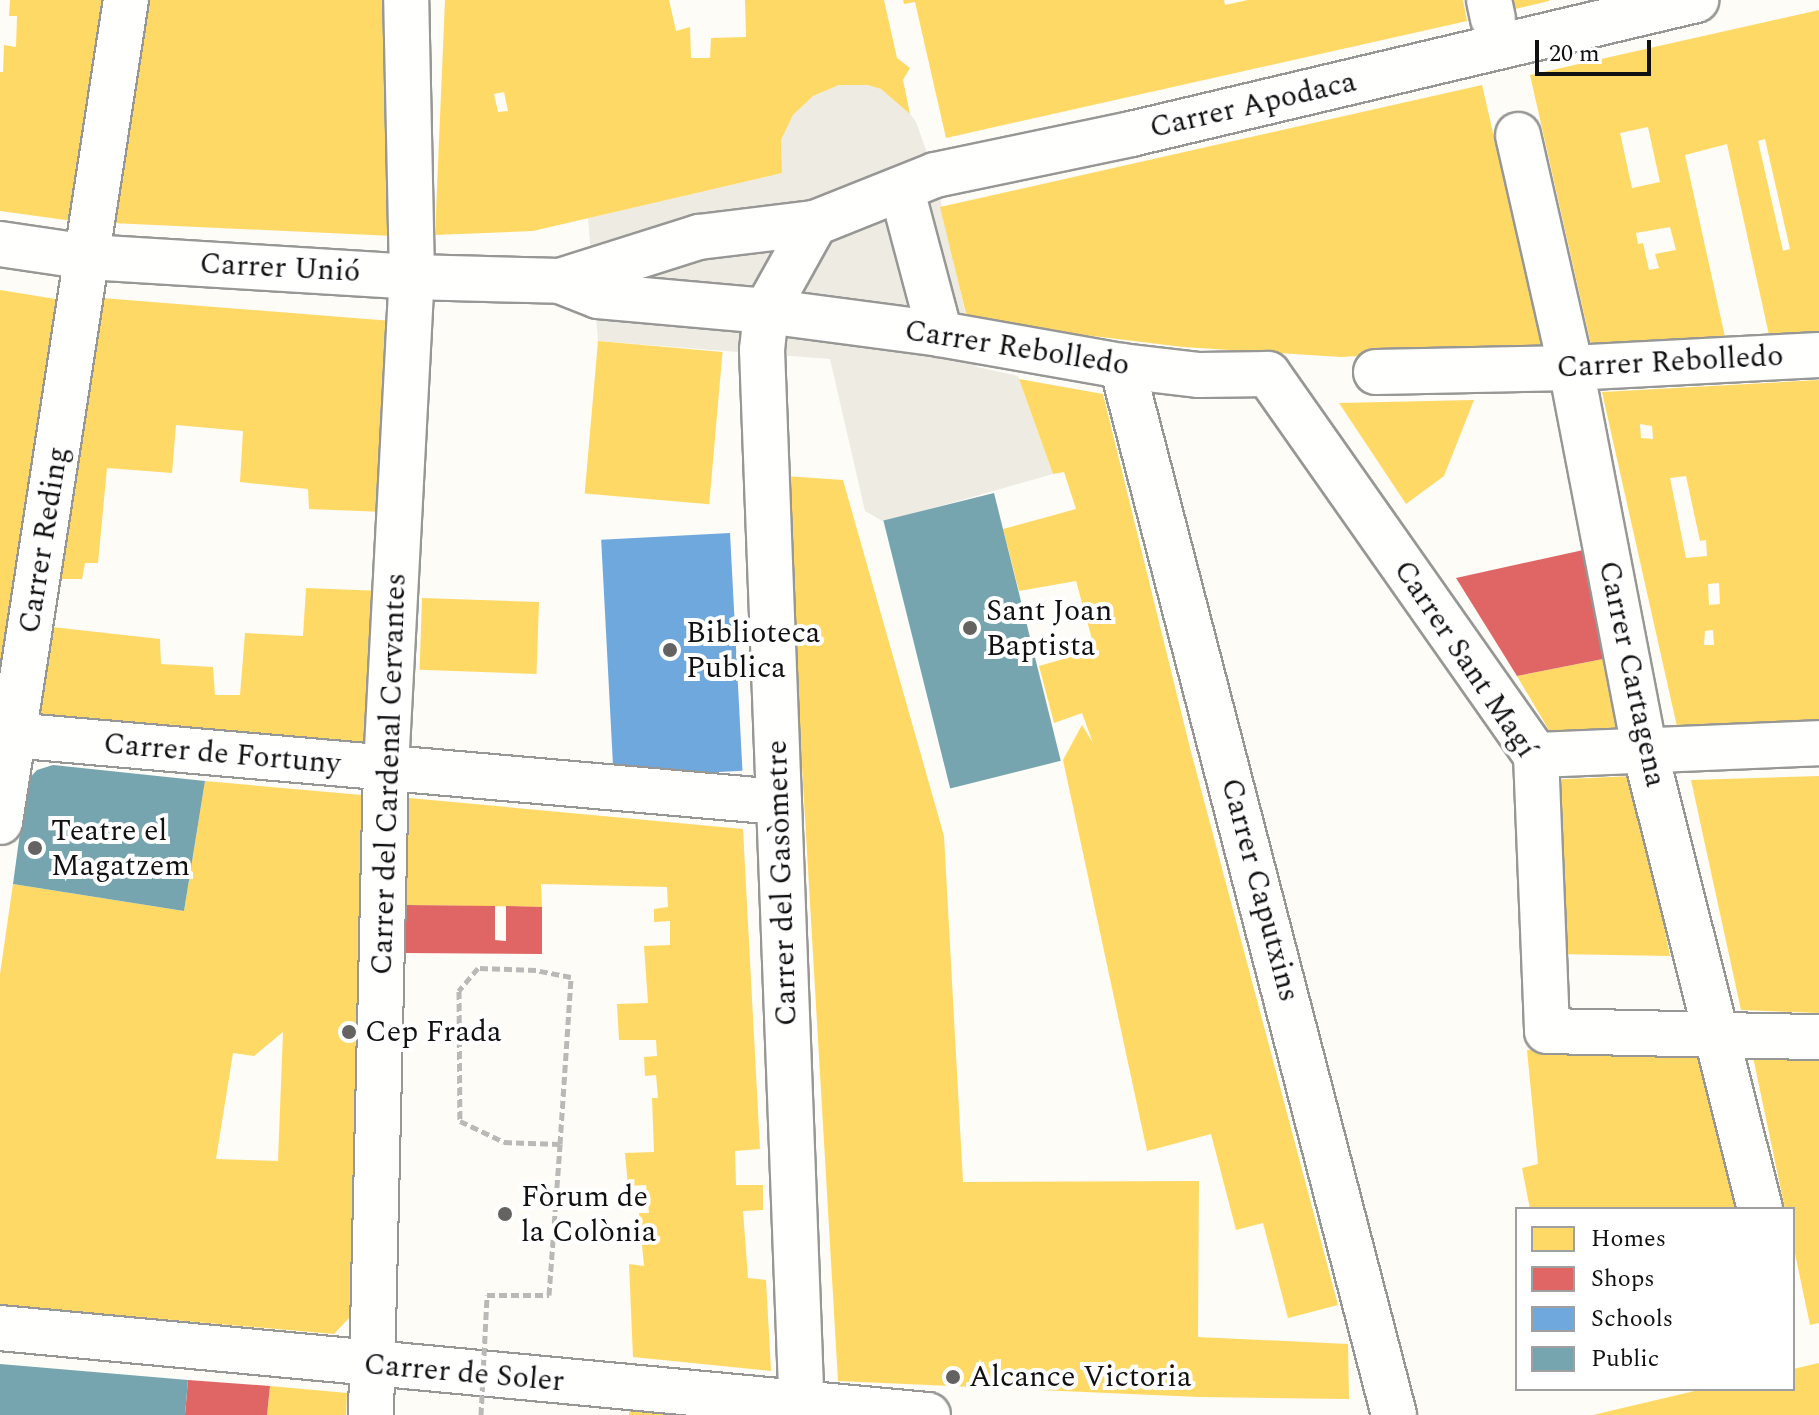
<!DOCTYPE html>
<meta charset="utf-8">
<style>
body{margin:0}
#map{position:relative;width:1819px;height:1415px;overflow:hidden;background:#fdfcf7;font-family:Spectral,serif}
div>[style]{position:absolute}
.plaza>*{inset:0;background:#edebe2}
.homes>*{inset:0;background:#ffd966;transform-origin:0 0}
.shops>*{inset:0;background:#e06666}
.schools>*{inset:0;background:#6fa8dc;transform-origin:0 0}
.public>*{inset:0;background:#76a5af;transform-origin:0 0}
.path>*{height:5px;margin-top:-2.5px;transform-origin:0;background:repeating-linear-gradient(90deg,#b9b9b8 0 8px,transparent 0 12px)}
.roads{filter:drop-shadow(2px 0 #979795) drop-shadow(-2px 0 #979795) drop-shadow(0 2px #979795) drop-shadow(0 -2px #979795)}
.street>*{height:44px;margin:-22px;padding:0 22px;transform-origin:22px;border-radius:22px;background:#fffffe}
.path-bridge>*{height:5px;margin-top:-2.5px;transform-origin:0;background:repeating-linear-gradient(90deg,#b9b9b8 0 8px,transparent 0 12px)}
.dots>*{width:22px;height:22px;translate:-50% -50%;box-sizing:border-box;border:4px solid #fff;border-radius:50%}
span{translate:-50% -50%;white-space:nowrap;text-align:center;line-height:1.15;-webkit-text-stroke:8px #fff;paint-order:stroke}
.street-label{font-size:30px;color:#111}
.poi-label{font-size:30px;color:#111}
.left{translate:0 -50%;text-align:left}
.legend{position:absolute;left:1515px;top:1207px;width:280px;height:184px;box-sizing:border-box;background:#fff;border:2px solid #a0a0a0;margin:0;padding:10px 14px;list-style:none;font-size:24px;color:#111}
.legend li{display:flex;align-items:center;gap:16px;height:40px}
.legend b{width:40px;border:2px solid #a0a0a0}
.scale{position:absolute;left:1535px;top:40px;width:116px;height:36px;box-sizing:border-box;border:4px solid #111;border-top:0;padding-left:10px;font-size:24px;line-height:28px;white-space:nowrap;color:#111;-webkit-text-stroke:6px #fff;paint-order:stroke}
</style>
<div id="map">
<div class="plaza">
<div style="clip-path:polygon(839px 85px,868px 85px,881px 89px,903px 104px,916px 122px,935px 175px,977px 367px,1018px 376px,1053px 474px,884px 522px,865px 511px,830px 359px,598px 341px,588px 218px,782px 173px,781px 140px,793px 115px,813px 96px)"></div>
</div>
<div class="homes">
<div style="clip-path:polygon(10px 0,108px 0,73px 221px,0 211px,0 72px,3px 72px,4px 45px,16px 47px,17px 16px,9px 16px)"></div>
<div style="clip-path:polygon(145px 0,391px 0,393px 236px,112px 223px)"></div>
<div style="clip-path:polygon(evenodd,445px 0,669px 0,676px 31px,690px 27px,691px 58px,710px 58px,711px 38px,746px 37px,745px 0,884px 0,897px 58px,910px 68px,903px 80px,910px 114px,881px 89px,868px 85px,839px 85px,813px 96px,793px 115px,781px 140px,782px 173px,533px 231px,435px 235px,445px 0,504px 92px,508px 111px,498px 112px,494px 94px,504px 92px)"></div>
<div style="clip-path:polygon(903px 0,1224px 0,1225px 5px,1248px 0,1463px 0,1467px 21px,946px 138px,915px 2px,904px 4px)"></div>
<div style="clip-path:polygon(1513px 0,1549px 0,1549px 1px,1515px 9px)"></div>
<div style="clip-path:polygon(evenodd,1819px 10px,1819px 331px,1769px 335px,1727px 144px,1685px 155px,1725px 337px,1591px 345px,1530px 75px,1819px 10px,1648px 127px,1660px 182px,1632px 188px,1620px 133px,1648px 127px,1819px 10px,1765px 139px,1790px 249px,1783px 251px,1758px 141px,1765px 139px,1819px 10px,1670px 227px,1676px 250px,1655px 254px,1659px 268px,1649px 270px,1643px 243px,1638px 244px,1636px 233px,1670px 227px)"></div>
<div style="clip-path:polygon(1482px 85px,1542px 345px,1341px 357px,1183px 347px,1068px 333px,969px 326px,940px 207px)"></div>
<div style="clip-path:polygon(0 290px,68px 301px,0 711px)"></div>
<div style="clip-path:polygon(102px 298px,392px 321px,385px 512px,309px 509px,308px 489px,240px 482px,243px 431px,176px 425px,172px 473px,107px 468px,98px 563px,85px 563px,82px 579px,60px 579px)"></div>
<div style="left:598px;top:341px;width:125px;height:153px;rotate:5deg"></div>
<div style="clip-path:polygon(1019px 379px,1103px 394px,1190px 748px,1338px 1305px,1288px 1318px,1263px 1223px,1236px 1230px,1211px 1134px,1147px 1151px,1063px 760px,1082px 725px,1093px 743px,1082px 713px,1054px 723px,1039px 666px,1095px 650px,1076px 581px,1019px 591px,1003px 529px,1076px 509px,1064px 472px,1053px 474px)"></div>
<div style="clip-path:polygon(evenodd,1819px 380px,1819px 724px,1678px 731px,1602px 392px,1819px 380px,1640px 424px,1652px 426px,1653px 439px,1641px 438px,1640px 424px,1819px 380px,1686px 476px,1700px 541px,1706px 540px,1707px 556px,1686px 558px,1670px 478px,1686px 476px,1819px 380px,1719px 583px,1720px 604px,1709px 605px,1708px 584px,1719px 583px,1819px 380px,1713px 630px,1714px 645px,1704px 645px,1705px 631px,1713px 630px)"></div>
<div style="clip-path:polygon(1474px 400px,1444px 476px,1406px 504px,1339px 403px)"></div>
<div style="clip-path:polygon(785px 476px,843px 480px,944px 836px,963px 1182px,1199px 1181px,1198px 1337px,1348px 1344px,1349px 1399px,1199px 1397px,838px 1381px)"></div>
<div style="clip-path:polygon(306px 588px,382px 591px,376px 745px,40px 715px,52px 627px,160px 639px,161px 664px,213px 667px,215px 695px,240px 695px,245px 633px,303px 636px)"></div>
<div style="left:539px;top:602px;width:72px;height:117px;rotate:92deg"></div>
<div style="clip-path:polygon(1613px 657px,1629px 734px,1553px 737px,1517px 676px)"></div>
<div style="clip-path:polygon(1634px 776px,1670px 956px,1556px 954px,1544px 780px)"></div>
<div style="clip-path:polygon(1819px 776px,1819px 1013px,1741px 1010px,1691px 780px)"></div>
<div style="clip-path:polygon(evenodd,205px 781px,373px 796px,351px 1316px,334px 1334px,0 1305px,0 974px,13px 884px,184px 911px,205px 781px,283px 1032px,278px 1161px,216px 1159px,233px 1053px,254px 1056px,283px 1032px)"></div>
<div style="clip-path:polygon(409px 798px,743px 829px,760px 1149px,735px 1151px,736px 1185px,763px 1185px,763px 1210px,743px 1211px,748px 1278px,766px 1280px,771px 1371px,633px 1357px,629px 1264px,644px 1266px,639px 1213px,649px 1213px,646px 1185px,628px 1186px,625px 1153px,654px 1152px,652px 1098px,658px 1098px,656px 1075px,645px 1076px,644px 1057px,657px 1056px,656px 1040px,619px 1040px,617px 1004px,648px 1003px,644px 946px,670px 945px,670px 921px,654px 922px,654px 909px,668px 907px,667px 887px,541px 884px,542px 907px,406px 905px)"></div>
<div style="clip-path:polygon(1527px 1050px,1703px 1054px,1737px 1209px,1530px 1209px,1522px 1168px,1538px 1164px)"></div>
<div style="clip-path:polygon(1753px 1057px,1819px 1059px,1819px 1323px,1810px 1325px,1793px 1244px,1793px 1209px,1785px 1209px)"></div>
<div style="clip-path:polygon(1819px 1363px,1819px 1415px,1593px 1415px,1703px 1389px,1793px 1389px,1793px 1369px)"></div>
<div style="clip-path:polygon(270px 1386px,347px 1393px,346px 1415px,267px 1415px)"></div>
<div style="clip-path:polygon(630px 1402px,728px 1415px,629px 1415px)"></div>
</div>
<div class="shops">
<div style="clip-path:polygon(1588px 549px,1613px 657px,1517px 676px,1456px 578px)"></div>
<div style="clip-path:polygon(406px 905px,495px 906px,495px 940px,506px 941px,506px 906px,542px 907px,542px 954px,403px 953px)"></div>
<div style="clip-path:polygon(188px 1380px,270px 1386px,267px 1415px,185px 1415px)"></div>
</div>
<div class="schools">
<div style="left:730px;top:533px;width:238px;height:129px;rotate:87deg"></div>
</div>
<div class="public">
<div style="left:994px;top:493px;width:276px;height:114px;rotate:76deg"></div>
<div style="clip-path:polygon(53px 765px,205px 781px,184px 911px,13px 884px,27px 781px,37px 770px)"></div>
<div style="clip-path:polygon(0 1364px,188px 1380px,185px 1415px,0 1415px)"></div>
</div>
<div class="path">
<div style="left:487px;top:1295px;width:62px"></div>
<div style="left:549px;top:1295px;width:151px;rotate:-85.8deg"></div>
<div style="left:560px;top:1144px;width:167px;rotate:-86.2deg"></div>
<div style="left:571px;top:977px;width:36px;rotate:-169deg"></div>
<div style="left:536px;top:970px;width:58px;rotate:-178deg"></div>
<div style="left:478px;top:968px;width:30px;rotate:130deg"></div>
<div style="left:459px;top:991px;width:130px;rotate:89.6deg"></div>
<div style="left:460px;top:1121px;width:49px;rotate:25.5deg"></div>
<div style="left:504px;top:1142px;width:56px;rotate:2deg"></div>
</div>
<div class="roads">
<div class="street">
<div style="left:1489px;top:0;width:19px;rotate:78deg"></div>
<div style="left:1518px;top:135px;width:239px;rotate:77.2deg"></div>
<div style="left:1571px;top:368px;width:390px;rotate:79.1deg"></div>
<div style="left:1645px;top:751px;width:472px;rotate:75.9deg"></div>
<div style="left:902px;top:191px;width:148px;rotate:75.1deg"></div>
<div style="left:0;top:244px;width:89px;rotate:8.4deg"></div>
<div style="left:88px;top:257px;width:325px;rotate:3.5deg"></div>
<div style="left:412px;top:277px;width:148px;rotate:1.5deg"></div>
<div style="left:560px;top:281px;width:146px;rotate:-17.6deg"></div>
<div style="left:699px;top:237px;width:117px;rotate:-6.9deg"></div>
<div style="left:815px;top:223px;width:129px;rotate:-21.8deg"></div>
<div style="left:935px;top:175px;width:200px;rotate:-11.8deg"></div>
<div style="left:1131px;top:134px;width:581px;rotate:-13.34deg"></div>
<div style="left:560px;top:281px;width:41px;rotate:21.5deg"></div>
<div style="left:598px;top:296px;width:169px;rotate:5.1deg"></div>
<div style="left:766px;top:311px;width:176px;rotate:7.5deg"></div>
<div style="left:940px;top:334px;width:185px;rotate:10deg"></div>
<div style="left:1122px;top:366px;width:78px;rotate:6.7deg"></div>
<div style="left:1199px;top:375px;width:69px;rotate:-0.8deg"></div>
<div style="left:1268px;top:374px;width:466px;rotate:54.9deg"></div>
<div style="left:1536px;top:755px;width:276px;rotate:87.7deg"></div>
<div style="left:1547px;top:1031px;width:272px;rotate:1.3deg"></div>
<div style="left:1122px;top:366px;width:1084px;rotate:75.46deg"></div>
<div style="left:1376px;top:372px;width:195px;rotate:-1.2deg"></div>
<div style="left:1571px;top:368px;width:248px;rotate:-3deg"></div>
<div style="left:0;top:734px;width:782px;rotate:4.99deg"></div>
<div style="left:1536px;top:755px;width:283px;rotate:-2.4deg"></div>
<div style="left:0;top:822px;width:832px;rotate:-81.29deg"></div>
<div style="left:0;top:1328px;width:932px;rotate:5.36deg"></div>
<div style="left:371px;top:1415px;width:647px;rotate:-88.67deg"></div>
<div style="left:386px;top:768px;width:492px;rotate:-87deg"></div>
<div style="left:412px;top:277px;width:277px;rotate:-91.2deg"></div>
<div style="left:802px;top:1415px;width:1066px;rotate:-92.15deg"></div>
<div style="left:762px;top:350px;width:39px;rotate:-84deg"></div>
<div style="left:766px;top:311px;width:101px;rotate:-60.9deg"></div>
</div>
</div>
<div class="path-bridge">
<div style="left:481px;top:1415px;width:120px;rotate:-87.1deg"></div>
</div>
<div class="dots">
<div style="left:970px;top:628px;background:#646362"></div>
<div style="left:670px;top:650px;background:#646362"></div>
<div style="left:35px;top:848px;background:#646362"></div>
<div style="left:349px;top:1032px;background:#646362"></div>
<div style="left:505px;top:1214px;background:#646362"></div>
<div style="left:953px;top:1377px;background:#646362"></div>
</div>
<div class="street-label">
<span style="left:1253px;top:105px;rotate:-13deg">Carrer Apodaca</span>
<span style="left:280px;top:268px;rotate:3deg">Carrer Unió</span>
<span style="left:1017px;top:348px;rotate:9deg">Carrer Rebolledo</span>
<span style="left:1670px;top:362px;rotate:-3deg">Carrer Rebolledo</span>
<span style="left:44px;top:540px;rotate:-81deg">Carrer Reding</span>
<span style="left:1465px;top:659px;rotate:56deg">Carrer Sant Magí</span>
<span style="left:1632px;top:674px;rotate:78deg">Carrer Cartagena</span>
<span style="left:222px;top:754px;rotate:5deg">Carrer de Fortuny</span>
<span style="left:389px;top:774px;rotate:-88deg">Carrer del Cardenal Cervantes</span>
<span style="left:782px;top:883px;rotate:-92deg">Carrer del Gasòmetre</span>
<span style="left:1260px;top:890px;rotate:75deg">Carrer Caputxins</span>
<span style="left:464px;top:1373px;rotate:5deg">Carrer de Soler</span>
</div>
<div class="poi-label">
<span class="left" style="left:986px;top:628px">Sant Joan<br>Baptista</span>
<span class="left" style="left:686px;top:650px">Biblioteca<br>Publica</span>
<span class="left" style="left:51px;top:848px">Teatre el<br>Magatzem</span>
<span class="left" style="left:365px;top:1032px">Cep Frada</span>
<span class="left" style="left:521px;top:1214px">Fòrum de<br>la Colònia</span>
<span class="left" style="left:969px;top:1377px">Alcance Victoria</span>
</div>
<ul class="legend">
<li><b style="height:22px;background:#ffd966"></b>Homes</li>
<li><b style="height:22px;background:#e06666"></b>Shops</li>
<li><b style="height:22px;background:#6fa8dc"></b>Schools</li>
<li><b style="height:22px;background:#76a5af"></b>Public</li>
</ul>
<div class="scale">20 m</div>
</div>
